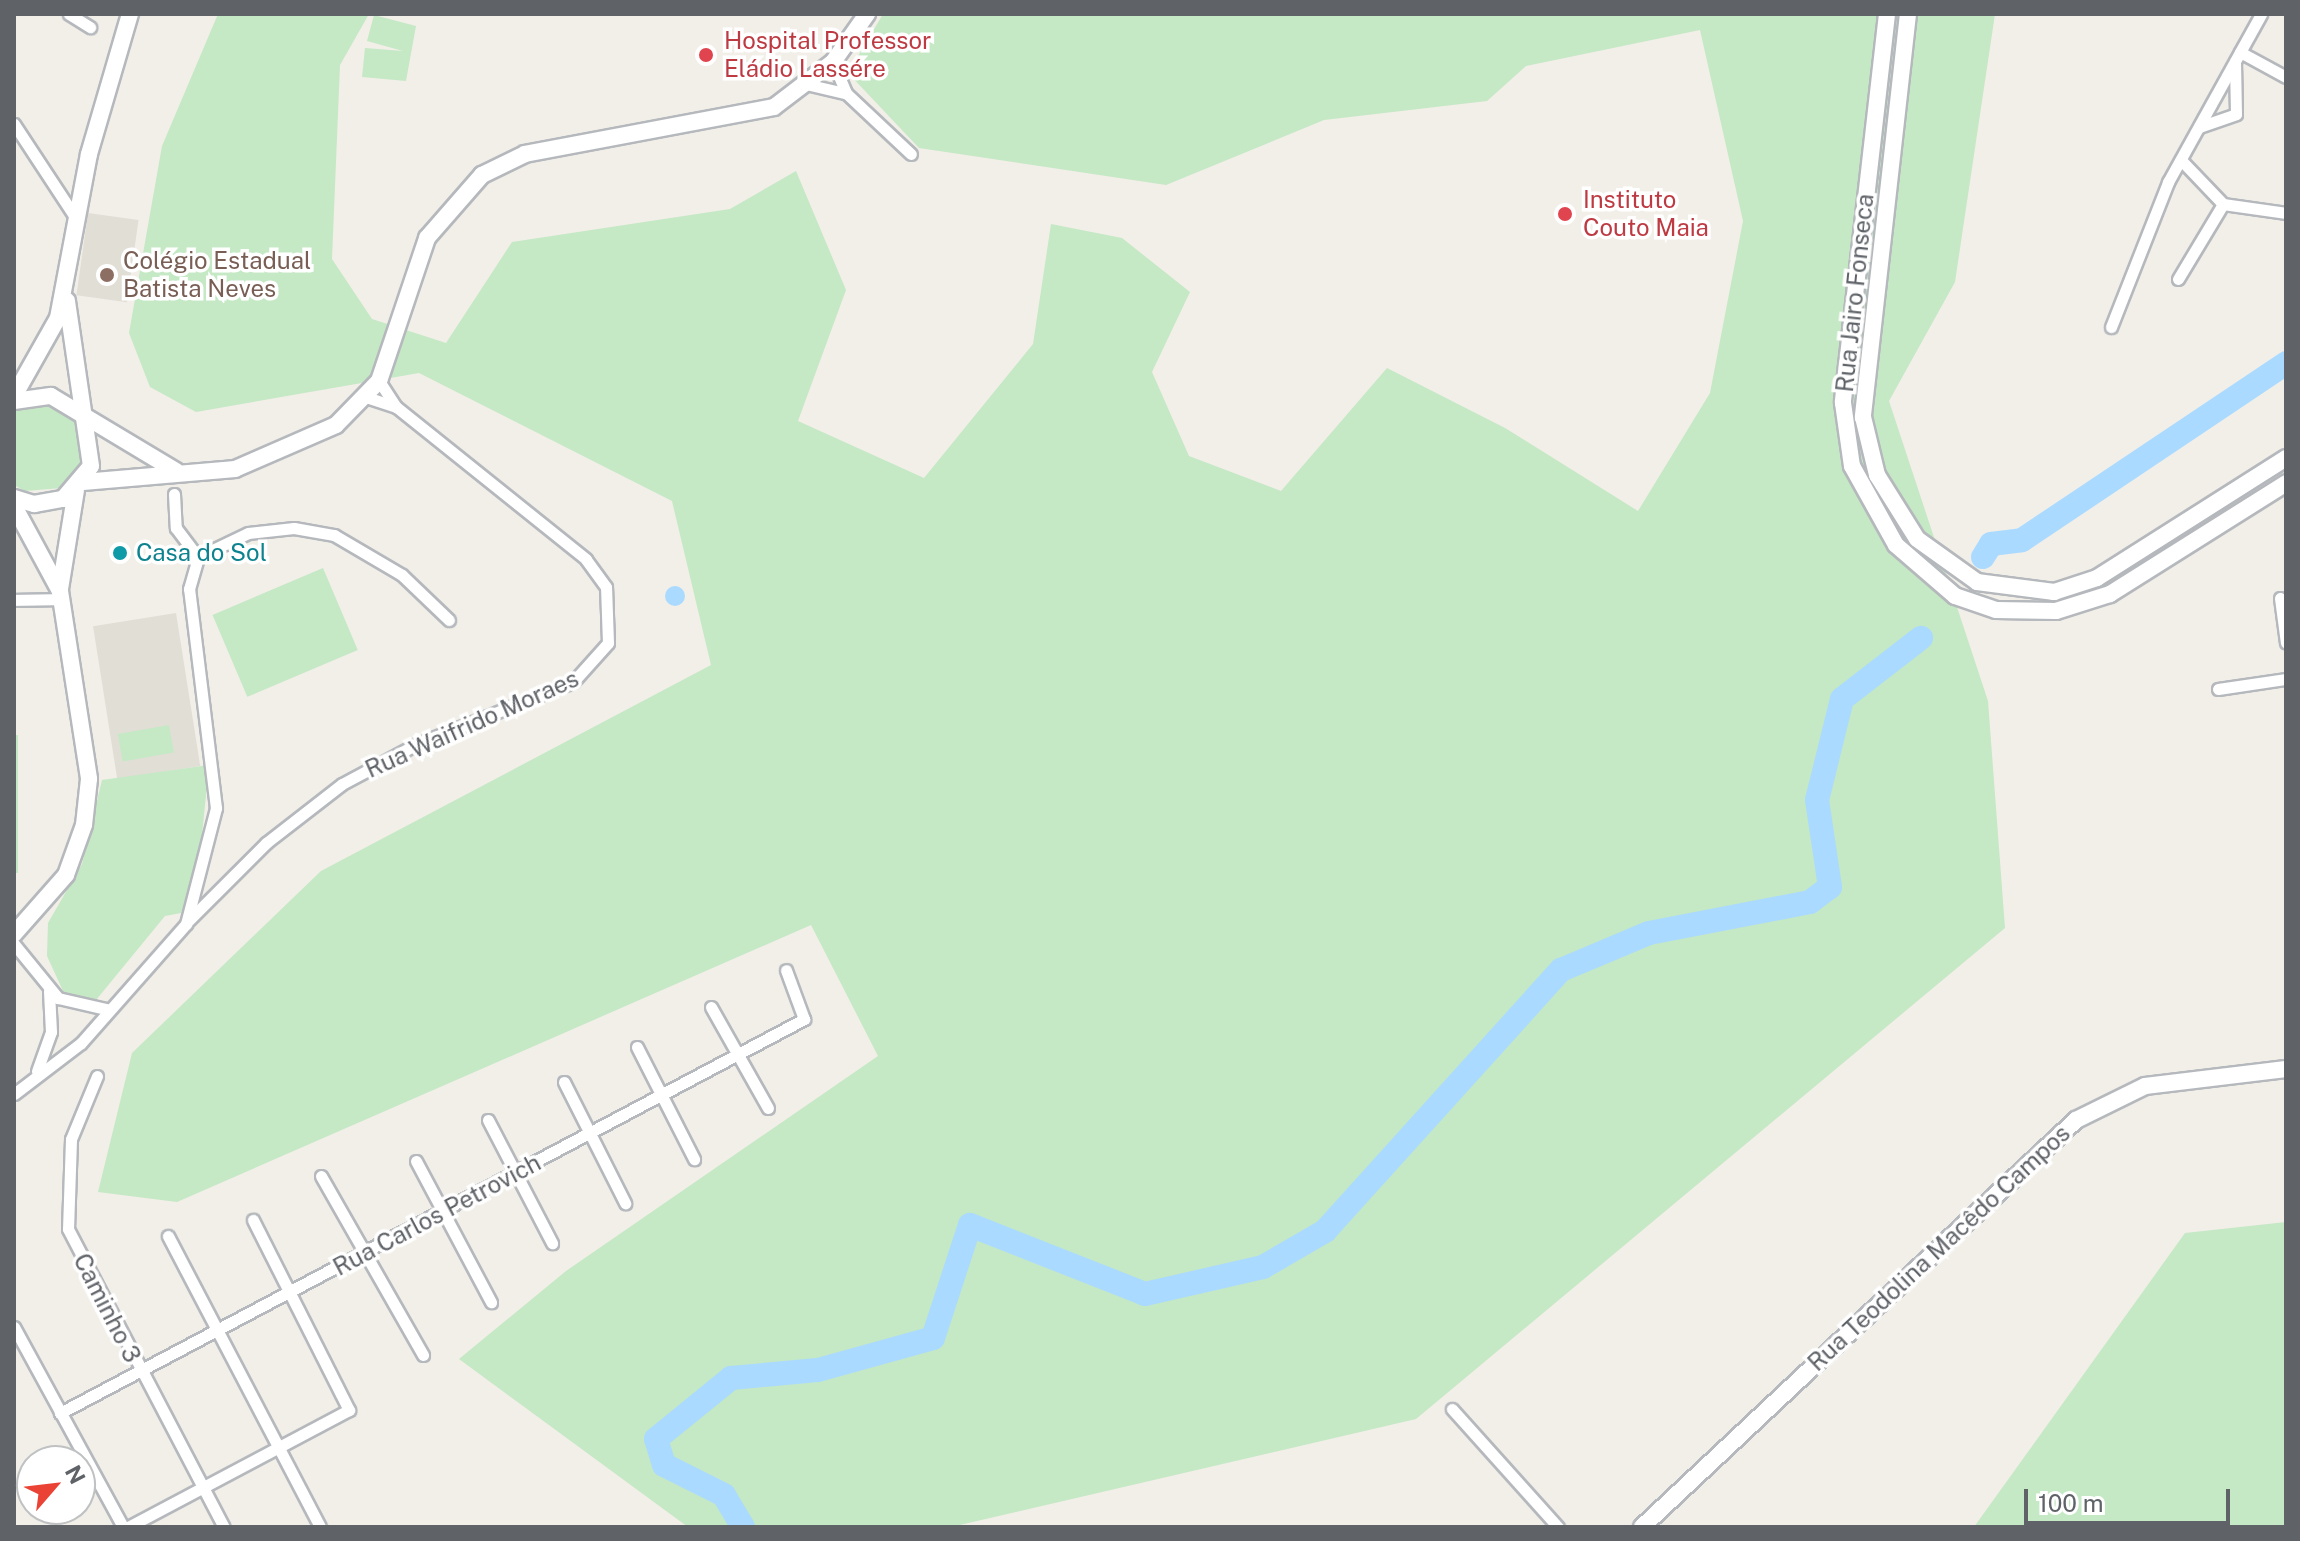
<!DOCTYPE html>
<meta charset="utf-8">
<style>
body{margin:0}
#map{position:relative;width:2300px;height:1541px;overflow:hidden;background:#f1efe8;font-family:"Public Sans",sans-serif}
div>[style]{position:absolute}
.education>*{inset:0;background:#e1ded6;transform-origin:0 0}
.green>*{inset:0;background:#c5e8c5;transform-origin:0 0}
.water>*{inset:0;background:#aadaff}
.round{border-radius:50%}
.river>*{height:24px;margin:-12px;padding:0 12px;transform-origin:12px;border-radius:12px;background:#aadaff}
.roads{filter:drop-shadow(2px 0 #b5b8bc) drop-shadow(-2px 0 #b5b8bc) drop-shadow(0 2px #b5b8bc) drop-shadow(0 -2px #b5b8bc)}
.street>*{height:11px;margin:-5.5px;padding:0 5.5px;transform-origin:5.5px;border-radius:5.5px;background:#fff}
.secondary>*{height:16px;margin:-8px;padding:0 8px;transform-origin:8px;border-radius:8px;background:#fff}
.dots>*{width:22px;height:22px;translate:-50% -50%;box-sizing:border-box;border:4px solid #fff;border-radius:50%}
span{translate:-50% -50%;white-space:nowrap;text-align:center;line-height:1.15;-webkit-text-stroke:7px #fff;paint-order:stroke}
.health-label{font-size:24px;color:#be3a42}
.left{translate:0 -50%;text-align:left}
.education-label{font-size:24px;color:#785e54}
.street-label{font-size:24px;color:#5f6368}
.culture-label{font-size:24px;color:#0d838f}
.frame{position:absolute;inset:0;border:16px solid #5f6368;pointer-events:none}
.north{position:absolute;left:16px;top:1445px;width:80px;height:80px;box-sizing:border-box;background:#fff;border:2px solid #bfc1c3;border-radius:50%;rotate:62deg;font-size:22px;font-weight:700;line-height:32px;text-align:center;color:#5f6368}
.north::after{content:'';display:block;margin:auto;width:28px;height:36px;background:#ea4335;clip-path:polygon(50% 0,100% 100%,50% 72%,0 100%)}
.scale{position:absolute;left:2024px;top:1489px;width:206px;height:36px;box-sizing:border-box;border:4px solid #5f6368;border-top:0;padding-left:10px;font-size:24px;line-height:28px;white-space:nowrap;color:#5f6368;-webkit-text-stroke:6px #fff;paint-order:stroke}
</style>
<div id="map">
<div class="education">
<div style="left:88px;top:213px;width:51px;height:83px;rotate:8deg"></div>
<div style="left:176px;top:613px;width:155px;height:84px;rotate:81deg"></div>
</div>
<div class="green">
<div style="clip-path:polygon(218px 14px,369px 14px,340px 65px,332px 259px,372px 319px,446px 343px,512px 242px,730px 209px,796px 171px,846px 290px,798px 421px,924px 478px,1033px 344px,1051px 224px,1122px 238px,1190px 292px,1152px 372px,1189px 456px,1281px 491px,1387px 368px,1505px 428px,1638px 511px,1710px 393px,1743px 221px,1700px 30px,1526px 66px,1487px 101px,1324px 120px,1166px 185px,919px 148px,848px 73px,883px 14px,1995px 14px,1955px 282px,1889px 401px,1988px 701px,2005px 928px,1416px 1419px,951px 1527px,688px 1527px,459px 1359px,566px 1271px,878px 1056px,811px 925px,177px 1202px,98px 1192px,132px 1053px,321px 871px,711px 665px,672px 501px,419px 373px,196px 412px,150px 387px,129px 333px,162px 146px)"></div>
<div style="clip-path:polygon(374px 15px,416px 26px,406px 81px,362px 77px,365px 48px,403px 51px,367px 41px)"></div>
<div style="clip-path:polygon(53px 401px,80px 422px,85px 458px,62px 488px,25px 491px,14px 485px,14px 408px)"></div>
<div style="left:323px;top:568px;width:89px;height:120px;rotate:67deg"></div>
<div style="left:169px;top:725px;width:28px;height:52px;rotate:80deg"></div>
<div style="left:18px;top:735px;width:138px;height:5px;rotate:90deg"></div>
<div style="clip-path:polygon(209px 765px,199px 865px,181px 913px,165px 916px,96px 1000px,64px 993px,47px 956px,48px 923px,82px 864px,102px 780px)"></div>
<div style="clip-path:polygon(2286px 1222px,2286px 1527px,1974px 1527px,2185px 1233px)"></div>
</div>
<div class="water">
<div class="round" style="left:665px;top:586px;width:20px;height:20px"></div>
</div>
<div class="river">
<div style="left:1983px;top:557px;width:15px;rotate:-58deg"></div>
<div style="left:1991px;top:544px;width:31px;rotate:-7deg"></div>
<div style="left:2022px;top:540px;width:318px;rotate:-33.8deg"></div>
<div style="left:743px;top:1527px;width:37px;rotate:-121deg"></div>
<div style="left:724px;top:1495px;width:67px;rotate:-153.4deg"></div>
<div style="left:664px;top:1465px;width:27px;rotate:-107deg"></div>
<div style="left:656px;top:1439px;width:97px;rotate:-39.1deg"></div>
<div style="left:731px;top:1378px;width:87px;rotate:-5.3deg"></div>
<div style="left:818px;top:1370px;width:119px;rotate:-15.5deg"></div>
<div style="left:933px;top:1338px;width:119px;rotate:-71.9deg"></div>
<div style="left:970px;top:1225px;width:188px;rotate:21.5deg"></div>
<div style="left:1145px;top:1294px;width:121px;rotate:-12.9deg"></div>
<div style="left:1263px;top:1267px;width:72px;rotate:-30.1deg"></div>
<div style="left:1325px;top:1231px;width:352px;rotate:-47.9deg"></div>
<div style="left:1561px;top:970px;width:95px;rotate:-22.8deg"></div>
<div style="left:1649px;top:933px;width:164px;rotate:-10.9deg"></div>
<div style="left:1810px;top:902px;width:25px;rotate:-37deg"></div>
<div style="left:1830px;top:887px;width:88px;rotate:-98.5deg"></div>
<div style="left:1817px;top:800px;width:104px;rotate:-76.1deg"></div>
<div style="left:1842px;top:699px;width:100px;rotate:-37.7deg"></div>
</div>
<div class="roads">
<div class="street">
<div style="left:69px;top:14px;width:25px;rotate:32deg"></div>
<div style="left:2240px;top:52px;width:52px;rotate:28.5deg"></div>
<div style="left:833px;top:62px;width:34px;rotate:67deg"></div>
<div style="left:846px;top:93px;width:89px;rotate:43.2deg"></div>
<div style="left:810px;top:85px;width:37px;rotate:13deg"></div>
<div style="left:14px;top:124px;width:115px;rotate:56.7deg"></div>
<div style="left:2199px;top:127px;width:39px;rotate:-19deg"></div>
<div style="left:2236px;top:114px;width:52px;rotate:-91.1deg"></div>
<div style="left:2181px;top:160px;width:61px;rotate:46.3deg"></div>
<div style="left:2223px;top:204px;width:64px;rotate:8.1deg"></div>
<div style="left:2178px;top:279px;width:87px;rotate:-59deg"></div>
<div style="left:2111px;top:327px;width:156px;rotate:-68.5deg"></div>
<div style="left:2168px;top:182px;width:192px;rotate:-61deg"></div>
<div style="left:369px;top:398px;width:28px;rotate:18deg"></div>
<div style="left:174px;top:494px;width:34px;rotate:87deg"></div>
<div style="left:176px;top:528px;width:36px;rotate:53deg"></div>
<div style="left:2280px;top:598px;width:45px;rotate:82.4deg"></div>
<div style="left:14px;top:600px;width:48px;rotate:-1.2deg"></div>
<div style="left:2218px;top:689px;width:69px;rotate:-8.4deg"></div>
<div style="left:189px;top:920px;width:109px;rotate:-45deg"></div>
<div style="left:266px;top:843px;width:96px;rotate:-37.8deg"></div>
<div style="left:342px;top:784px;width:85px;rotate:-28.1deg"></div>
<div style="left:417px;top:744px;width:168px;rotate:-21.7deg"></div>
<div style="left:573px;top:682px;width:52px;rotate:-48.1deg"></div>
<div style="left:608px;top:643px;width:56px;rotate:-92deg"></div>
<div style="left:606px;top:587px;width:34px;rotate:-126deg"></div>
<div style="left:586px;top:559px;width:243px;rotate:-141.3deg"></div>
<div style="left:396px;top:407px;width:31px;rotate:-123deg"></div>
<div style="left:14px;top:944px;width:70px;rotate:50.8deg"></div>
<div style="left:58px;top:998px;width:53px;rotate:13deg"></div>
<div style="left:711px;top:1007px;width:116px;rotate:60.6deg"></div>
<div style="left:637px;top:1047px;width:126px;rotate:63deg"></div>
<div style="left:37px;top:1071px;width:41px;rotate:-70.3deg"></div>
<div style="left:51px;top:1032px;width:41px;rotate:-92.8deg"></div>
<div style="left:97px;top:1076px;width:68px;rotate:112.4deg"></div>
<div style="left:71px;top:1139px;width:90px;rotate:91.9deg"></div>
<div style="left:68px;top:1229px;width:336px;rotate:62.4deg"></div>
<div style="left:564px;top:1082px;width:136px;rotate:63.2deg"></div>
<div style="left:14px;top:1094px;width:84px;rotate:-37.3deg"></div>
<div style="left:81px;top:1043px;width:159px;rotate:-48.6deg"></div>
<div style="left:186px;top:924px;width:120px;rotate:-75.5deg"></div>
<div style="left:216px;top:808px;width:221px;rotate:-97deg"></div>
<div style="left:189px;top:589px;width:33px;rotate:-74deg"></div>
<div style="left:198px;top:557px;width:55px;rotate:-25.6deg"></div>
<div style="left:248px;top:533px;width:46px;rotate:-6.2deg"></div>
<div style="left:294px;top:528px;width:41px;rotate:9.9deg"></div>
<div style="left:334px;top:535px;width:79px;rotate:30.5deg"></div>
<div style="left:402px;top:575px;width:65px;rotate:43.8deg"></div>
<div style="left:488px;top:1120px;width:139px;rotate:62.5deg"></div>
<div style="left:416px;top:1161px;width:160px;rotate:62deg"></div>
<div style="left:321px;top:1176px;width:206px;rotate:60.3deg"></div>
<div style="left:168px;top:1236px;width:328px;rotate:62.4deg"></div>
<div style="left:14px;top:1327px;width:228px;rotate:61.4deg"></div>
<div style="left:1452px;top:1409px;width:159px;rotate:48.1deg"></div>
<div style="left:60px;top:1413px;width:842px;rotate:-27.9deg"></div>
<div style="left:804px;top:1019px;width:52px;rotate:-110.2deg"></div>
<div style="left:128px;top:1527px;width:250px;rotate:-27.9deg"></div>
<div style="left:349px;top:1410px;width:213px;rotate:-116.8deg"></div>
</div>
<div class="secondary">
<div style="left:1887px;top:14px;width:391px;rotate:96.5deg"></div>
<div style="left:1843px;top:403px;width:64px;rotate:81.9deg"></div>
<div style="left:1852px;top:466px;width:90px;rotate:60.9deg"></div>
<div style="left:1896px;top:545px;width:78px;rotate:40.8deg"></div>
<div style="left:1955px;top:596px;width:43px;rotate:18.9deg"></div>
<div style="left:1996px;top:610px;width:60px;rotate:1deg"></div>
<div style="left:2056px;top:611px;width:57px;rotate:-17.5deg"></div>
<div style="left:2110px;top:594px;width:208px;rotate:-32.2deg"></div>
<div style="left:1908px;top:14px;width:406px;rotate:96.4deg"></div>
<div style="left:1863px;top:417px;width:60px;rotate:76.4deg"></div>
<div style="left:1877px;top:475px;width:75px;rotate:58deg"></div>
<div style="left:1917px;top:539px;width:74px;rotate:35.6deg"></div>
<div style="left:1977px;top:582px;width:78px;rotate:7.4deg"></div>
<div style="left:2054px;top:592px;width:45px;rotate:-18deg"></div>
<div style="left:2097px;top:578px;width:224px;rotate:-32.4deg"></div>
<div style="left:14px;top:396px;width:90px;rotate:-60.6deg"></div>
<div style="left:58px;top:318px;width:167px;rotate:-79.3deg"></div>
<div style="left:89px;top:154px;width:146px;rotate:-73.7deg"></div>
<div style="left:14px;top:401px;width:37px;rotate:-8deg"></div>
<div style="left:51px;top:396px;width:146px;rotate:31deg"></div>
<div style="left:83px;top:482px;width:153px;rotate:-4.9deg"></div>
<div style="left:235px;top:469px;width:110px;rotate:-23.5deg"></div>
<div style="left:336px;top:425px;width:62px;rotate:-45.7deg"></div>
<div style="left:379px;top:381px;width:151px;rotate:-71.4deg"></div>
<div style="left:427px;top:238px;width:84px;rotate:-48.9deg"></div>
<div style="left:482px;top:175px;width:48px;rotate:-26deg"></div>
<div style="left:525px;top:154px;width:253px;rotate:-10.7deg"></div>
<div style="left:774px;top:107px;width:74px;rotate:-37.3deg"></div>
<div style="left:833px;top:62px;width:59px;rotate:-54.7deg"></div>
<div style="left:14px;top:498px;width:21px;rotate:17deg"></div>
<div style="left:34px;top:504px;width:29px;rotate:-10deg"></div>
<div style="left:63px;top:499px;width:43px;rotate:-49.7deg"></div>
<div style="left:91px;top:466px;width:167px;rotate:-98.3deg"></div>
<div style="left:14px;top:506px;width:97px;rotate:61.6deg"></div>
<div style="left:60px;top:591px;width:190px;rotate:81.2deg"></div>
<div style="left:89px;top:779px;width:46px;rotate:96.2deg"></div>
<div style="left:84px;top:825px;width:53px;rotate:109.8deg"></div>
<div style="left:66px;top:875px;width:79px;rotate:131.4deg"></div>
<div style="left:60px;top:589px;width:100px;rotate:-80.8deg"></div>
<div style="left:1642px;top:1527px;width:595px;rotate:-43.16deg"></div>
<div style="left:2076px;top:1120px;width:77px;rotate:-26.2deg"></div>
<div style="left:2145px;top:1086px;width:142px;rotate:-6.9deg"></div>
</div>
</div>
<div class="dots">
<div style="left:706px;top:55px;background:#e0444e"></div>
<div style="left:1565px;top:214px;background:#e0444e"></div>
<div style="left:107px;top:275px;background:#8d6e63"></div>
<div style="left:120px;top:553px;background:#0f9aa8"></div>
</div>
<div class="health-label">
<span class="left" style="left:724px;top:55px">Hospital Professor<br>Eládio Lassére</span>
<span class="left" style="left:1583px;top:214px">Instituto<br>Couto Maia</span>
</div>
<div class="education-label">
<span class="left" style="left:123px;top:275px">Colégio Estadual<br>Batista Neves</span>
</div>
<div class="street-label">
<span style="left:1855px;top:293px;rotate:-84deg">Rua Jairo Fonseca</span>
<span style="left:472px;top:724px;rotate:-24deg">Rua Waifrido Moraes</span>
<span style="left:437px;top:1215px;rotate:-28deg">Rua Carlos Petrovich</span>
<span style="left:1939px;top:1248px;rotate:-43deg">Rua Teodolina Macêdo Campos</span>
<span style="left:107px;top:1308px;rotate:63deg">Caminho 3</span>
</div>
<div class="culture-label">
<span class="left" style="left:136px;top:553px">Casa do Sol</span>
</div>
<div class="frame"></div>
<div class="north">N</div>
<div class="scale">100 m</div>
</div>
